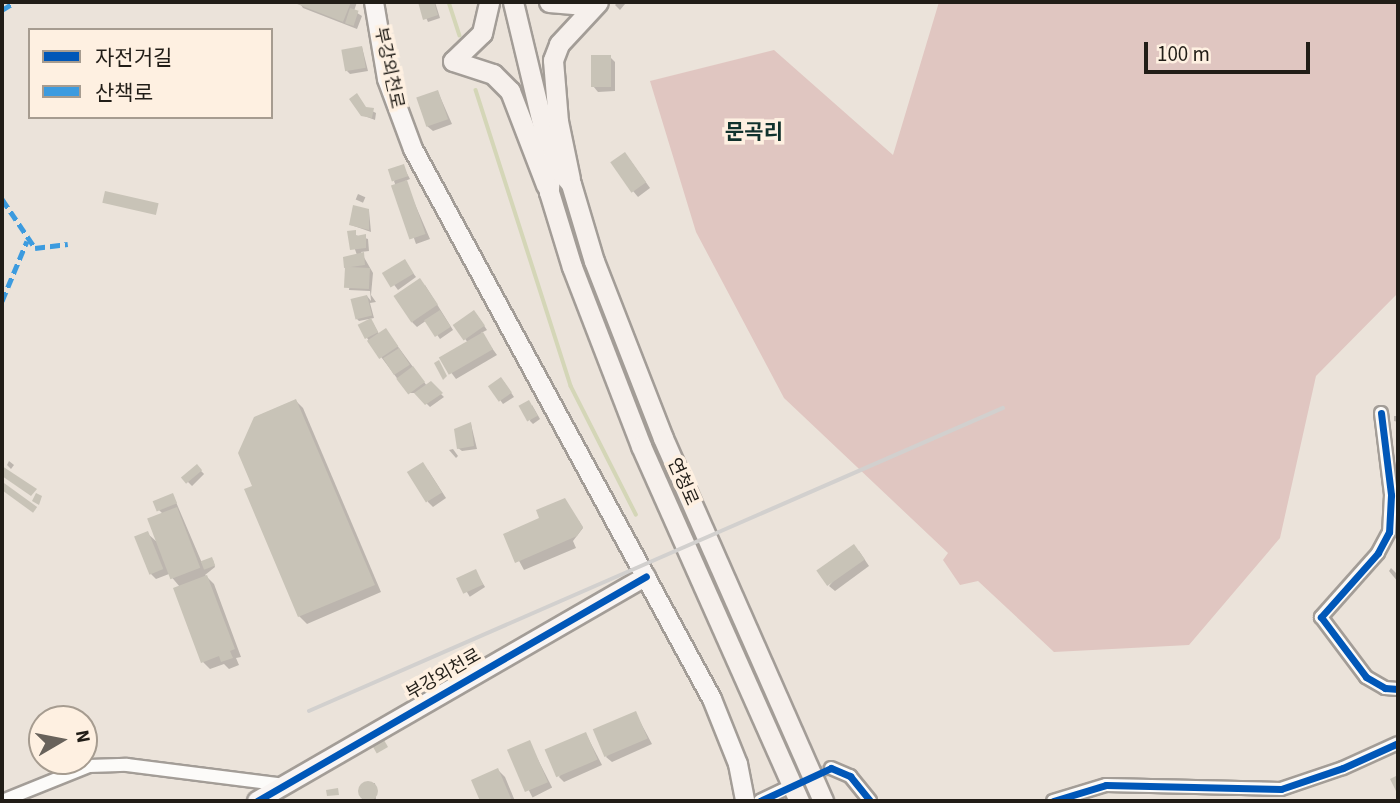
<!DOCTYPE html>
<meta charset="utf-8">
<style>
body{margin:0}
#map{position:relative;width:1400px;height:803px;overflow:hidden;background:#ebe3da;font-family:"Source Sans 3","Noto Sans KR",sans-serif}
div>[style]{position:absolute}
.green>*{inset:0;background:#e0c6c1}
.shadow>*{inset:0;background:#0003;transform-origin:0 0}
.stream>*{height:3.5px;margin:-1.75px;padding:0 1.75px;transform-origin:1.75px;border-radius:1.75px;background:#d4d6b7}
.building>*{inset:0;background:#c8c3b7;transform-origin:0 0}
.round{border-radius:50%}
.street-tunnel>*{height:12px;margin-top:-6px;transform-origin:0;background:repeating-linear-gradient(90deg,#c3bbb3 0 12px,transparent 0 18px)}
.roads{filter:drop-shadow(2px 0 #a39d97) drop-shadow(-2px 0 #a39d97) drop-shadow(0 2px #a39d97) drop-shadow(0 -2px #a39d97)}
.street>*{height:12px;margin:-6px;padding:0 6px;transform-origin:6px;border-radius:6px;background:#fcfbf9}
.secondary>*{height:18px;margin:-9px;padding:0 9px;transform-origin:9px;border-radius:9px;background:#f9f5f3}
.primary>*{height:19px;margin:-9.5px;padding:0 9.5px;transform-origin:9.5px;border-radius:9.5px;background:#f6f0ec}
.rail>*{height:3.5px;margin:-1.75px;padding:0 1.75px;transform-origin:1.75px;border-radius:1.75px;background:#d2d0ce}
.quiet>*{height:5px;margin-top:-2.5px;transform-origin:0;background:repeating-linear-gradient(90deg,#3c9bdf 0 10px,transparent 0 15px)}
.cycleway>*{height:7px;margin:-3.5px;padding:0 3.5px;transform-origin:3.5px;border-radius:3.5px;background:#0057b8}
span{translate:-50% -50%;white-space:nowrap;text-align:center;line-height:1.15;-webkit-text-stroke:7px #fef0e1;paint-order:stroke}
.street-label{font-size:18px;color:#211d17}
.quarter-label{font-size:21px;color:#10322d;font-weight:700}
.frame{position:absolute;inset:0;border:4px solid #211d17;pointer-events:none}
.legend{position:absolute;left:28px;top:28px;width:245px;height:91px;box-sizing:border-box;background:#fef0e1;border:2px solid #a69c90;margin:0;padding:9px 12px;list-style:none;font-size:21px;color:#211d17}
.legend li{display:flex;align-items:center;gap:14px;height:35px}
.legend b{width:35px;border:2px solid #a69c90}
.north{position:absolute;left:28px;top:705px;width:70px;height:70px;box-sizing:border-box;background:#fef0e1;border:2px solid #a69c90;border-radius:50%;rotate:80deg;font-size:19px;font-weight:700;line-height:28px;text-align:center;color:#211d17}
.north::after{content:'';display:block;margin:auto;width:24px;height:32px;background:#68625b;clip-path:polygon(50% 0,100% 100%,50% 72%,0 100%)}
.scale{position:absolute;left:1144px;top:42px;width:166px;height:32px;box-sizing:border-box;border:4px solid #211d17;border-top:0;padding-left:9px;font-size:21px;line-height:24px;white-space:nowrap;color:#211d17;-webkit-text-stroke:5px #fef0e1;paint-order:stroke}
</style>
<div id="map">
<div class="green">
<div style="clip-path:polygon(939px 2px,1398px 2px,1398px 293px,1316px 376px,1280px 538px,1189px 645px,1054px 652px,978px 581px,960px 585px,943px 560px,948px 553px,784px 398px,696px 232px,650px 81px,774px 50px,893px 155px)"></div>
</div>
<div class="shadow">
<div style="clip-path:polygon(299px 2px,357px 2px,354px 11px,362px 16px,357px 29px,303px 8px)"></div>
<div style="clip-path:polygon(419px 2px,435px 2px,440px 18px,428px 22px)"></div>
<div style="clip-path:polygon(618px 2px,625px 4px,620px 10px,615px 5px)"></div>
<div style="clip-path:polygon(362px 47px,368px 71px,350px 74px,347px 71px)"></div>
<div style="clip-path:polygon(610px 57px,615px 62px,615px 91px,598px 92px,593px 86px)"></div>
<div style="clip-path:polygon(438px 92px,452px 124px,433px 131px,427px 126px)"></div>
<div style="clip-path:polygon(366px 108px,376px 113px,375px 120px,362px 115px)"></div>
<div style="clip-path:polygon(630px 160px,650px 188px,638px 197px,633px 191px)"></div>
<div style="clip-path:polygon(403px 166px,410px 179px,405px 181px,430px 239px,416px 244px,394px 181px)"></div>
<div style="left:358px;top:194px;width:8px;height:6px;rotate:23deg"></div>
<div style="clip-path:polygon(369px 211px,371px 232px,351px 225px)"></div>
<div style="clip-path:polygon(349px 233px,368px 239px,369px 251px,361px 252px,373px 273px,371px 295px,376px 302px,370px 303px,374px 318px,359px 321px,356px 318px,367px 296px,371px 301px,370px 291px,349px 290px,351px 272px,346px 267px,357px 255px)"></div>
<div style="clip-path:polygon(407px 265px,416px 277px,398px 290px,386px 274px)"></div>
<div style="clip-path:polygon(425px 285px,453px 330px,440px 339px,427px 320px,417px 327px,412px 322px)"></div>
<div style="clip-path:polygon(477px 315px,487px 330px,481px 333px,497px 355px,456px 379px,441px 359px,468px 343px,455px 324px)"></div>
<div style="clip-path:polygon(373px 323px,379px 334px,388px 333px,427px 386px,431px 384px,444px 397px,430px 407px,416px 393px,408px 393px,367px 338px)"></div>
<div style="clip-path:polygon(504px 382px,514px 397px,503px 404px,490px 386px)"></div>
<div style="clip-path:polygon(296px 401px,303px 408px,381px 592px,307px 624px,299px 616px,254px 487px)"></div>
<div style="clip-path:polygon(532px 405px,540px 419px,533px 424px,530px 421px)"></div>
<div style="clip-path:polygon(1394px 416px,1398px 416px,1398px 422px,1394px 421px)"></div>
<div style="clip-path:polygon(471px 424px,477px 449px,462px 451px,458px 448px)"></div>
<div style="clip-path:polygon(453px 449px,458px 456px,456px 458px,449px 450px)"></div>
<div style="clip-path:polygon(9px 461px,14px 465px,11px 469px,7px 465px)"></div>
<div style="left:197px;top:467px;width:10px;height:17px;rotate:45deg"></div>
<div style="clip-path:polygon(428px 470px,446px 498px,433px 507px,428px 502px)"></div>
<div style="clip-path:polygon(173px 495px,202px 563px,213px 560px,215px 567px,205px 575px,214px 584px,241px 657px,236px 658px,239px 665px,229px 669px,224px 664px,210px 669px,203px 662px,180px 587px,169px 574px,156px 579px,151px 574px,147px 533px,158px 543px,163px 514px,158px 509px)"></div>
<div style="clip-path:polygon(541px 519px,579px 521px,583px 528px,573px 541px,576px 548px,524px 570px,505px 535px)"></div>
<div style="clip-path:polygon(859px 551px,869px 566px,835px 591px,829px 586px)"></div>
<div style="clip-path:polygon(1391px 568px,1398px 575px,1398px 582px,1389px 571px)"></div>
<div style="left:475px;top:571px;width:19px;height:18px;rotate:58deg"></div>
<div style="clip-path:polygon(636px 714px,652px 744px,612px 762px,606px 757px)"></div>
<div style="clip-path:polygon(586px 734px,602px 765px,564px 782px,559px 777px)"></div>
<div style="left:529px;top:742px;width:51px;height:22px;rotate:63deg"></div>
<div style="clip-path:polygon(498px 770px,505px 777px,515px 801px,482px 801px,473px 780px)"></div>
<div style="clip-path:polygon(375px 783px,376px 801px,362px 801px,362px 785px)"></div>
</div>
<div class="stream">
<div style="left:449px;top:2px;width:35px;rotate:72deg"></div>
<div style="left:476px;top:90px;width:311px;rotate:72.2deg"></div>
<div style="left:571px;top:386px;width:144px;rotate:63.1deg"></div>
</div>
<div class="building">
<div style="clip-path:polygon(292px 2px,351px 2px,343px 22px)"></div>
<div style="clip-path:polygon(418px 2px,434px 2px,438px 15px,423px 20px)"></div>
<div style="left:350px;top:8px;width:9px;height:16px;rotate:18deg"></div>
<div style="left:362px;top:46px;width:22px;height:21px;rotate:80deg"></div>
<div style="left:591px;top:55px;width:20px;height:32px"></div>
<div style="left:438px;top:90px;width:31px;height:23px;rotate:71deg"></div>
<div style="clip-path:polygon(357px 93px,366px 107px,374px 108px,372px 118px,361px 116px,349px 99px)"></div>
<div style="left:625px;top:152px;width:37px;height:18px;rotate:55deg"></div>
<div style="left:404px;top:164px;width:13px;height:17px;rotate:72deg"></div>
<div style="left:407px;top:180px;width:57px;height:17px;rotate:71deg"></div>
<div style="left:105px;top:191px;width:55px;height:12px;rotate:13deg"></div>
<div style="clip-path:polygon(353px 205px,369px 209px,369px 230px,349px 225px)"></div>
<div style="clip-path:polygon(356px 230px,356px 236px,366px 234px,366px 248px,350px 250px,347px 231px)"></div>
<div style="clip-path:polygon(364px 252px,365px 265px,344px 268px,343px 257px)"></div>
<div style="left:405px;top:259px;width:17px;height:27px;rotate:59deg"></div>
<div style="left:370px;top:268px;width:21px;height:25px;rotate:93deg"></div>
<div style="left:420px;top:278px;width:32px;height:32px;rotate:56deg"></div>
<div style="left:367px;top:295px;width:21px;height:17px;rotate:76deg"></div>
<div style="left:440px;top:310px;width:20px;height:19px;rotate:57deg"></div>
<div style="left:474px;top:310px;width:19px;height:26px;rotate:55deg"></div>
<div style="left:371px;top:318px;width:16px;height:15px;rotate:63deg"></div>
<div style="left:386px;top:328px;width:22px;height:23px;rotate:56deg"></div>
<div style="left:483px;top:332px;width:20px;height:51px;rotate:60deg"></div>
<div style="left:399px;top:348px;width:20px;height:19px;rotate:57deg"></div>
<div style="clip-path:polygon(439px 360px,447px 376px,443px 380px,434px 363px)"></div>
<div style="left:413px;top:366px;width:20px;height:21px;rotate:53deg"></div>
<div style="left:501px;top:377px;width:19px;height:16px;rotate:55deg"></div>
<div style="clip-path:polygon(431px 381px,443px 393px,425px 405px,414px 393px)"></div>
<div style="clip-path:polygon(296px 399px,375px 585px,298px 617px,244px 489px,252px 486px,238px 453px,254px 417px)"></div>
<div style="left:529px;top:400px;width:18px;height:12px;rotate:61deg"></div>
<div style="clip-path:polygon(471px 422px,474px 446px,457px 449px,454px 429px)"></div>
<div style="left:423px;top:462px;width:36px;height:19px;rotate:58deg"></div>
<div style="left:197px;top:464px;width:8px;height:21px;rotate:50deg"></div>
<div style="clip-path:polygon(2px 466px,37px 489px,31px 496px,2px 476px)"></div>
<div style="left:4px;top:483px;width:41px;height:7px;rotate:36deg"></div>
<div style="clip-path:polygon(36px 493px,42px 496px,39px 505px,32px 501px)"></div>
<div style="left:173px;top:493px;width:11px;height:22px;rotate:68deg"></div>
<div style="clip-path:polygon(565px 498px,583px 527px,577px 536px,515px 563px,503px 534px,539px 518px,536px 510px)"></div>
<div style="left:177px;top:507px;width:65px;height:32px;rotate:69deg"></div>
<div style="left:148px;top:531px;width:41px;height:15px;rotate:68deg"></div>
<div style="left:854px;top:544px;width:19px;height:46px;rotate:55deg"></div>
<div style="left:212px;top:557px;width:9px;height:12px;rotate:69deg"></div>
<div style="left:476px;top:569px;width:17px;height:22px;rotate:65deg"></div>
<div style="clip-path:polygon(207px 575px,235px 649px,230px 651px,233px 658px,221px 662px,219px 656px,201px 663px,173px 588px)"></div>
<div style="left:636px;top:711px;width:30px;height:47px;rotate:67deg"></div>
<div style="left:586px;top:732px;width:30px;height:45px;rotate:67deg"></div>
<div style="left:384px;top:740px;width:8px;height:13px;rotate:60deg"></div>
<div style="left:530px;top:740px;width:46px;height:25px;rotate:67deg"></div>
<div style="clip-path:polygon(498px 768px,512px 801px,480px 801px,471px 780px)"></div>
<div style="clip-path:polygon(1398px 775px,1398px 795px,1390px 779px)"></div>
<div class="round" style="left:358px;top:781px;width:20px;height:20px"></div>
<div style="clip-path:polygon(338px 788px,339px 795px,327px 796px,326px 790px)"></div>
</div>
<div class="street-tunnel">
<div style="left:787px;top:788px;width:48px;rotate:-24.4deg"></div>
</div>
<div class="roads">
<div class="street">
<div style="left:1381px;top:413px;width:83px;rotate:83deg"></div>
<div style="left:1391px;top:495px;width:37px;rotate:93deg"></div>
<div style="left:1389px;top:532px;width:24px;rotate:118deg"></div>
<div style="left:1378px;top:553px;width:86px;rotate:131.7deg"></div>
<div style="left:1321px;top:617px;width:75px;rotate:53.1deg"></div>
<div style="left:1366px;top:677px;width:22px;rotate:30deg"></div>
<div style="left:1385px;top:688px;width:13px;rotate:4deg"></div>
<div style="left:831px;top:768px;width:21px;rotate:23deg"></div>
<div style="left:850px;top:776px;width:32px;rotate:51deg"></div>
<div style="left:2px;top:801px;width:94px;rotate:-21.9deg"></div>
<div style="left:89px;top:766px;width:38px;rotate:-2deg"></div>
<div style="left:127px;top:765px;width:159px;rotate:7.2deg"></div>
<div style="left:760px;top:801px;width:25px;rotate:-26deg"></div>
<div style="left:1053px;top:801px;width:55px;rotate:-16.8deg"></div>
<div style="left:1106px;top:785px;width:175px;rotate:1.3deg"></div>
<div style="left:1281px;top:789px;width:65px;rotate:-18.7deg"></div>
<div style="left:1343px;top:768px;width:60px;rotate:-24.4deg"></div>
</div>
<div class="secondary">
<div style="left:374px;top:2px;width:78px;rotate:80.4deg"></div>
<div style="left:387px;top:79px;width:75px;rotate:69.6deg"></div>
<div style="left:413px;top:149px;width:626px;rotate:61.47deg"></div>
<div style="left:712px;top:699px;width:70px;rotate:68.2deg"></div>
<div style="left:738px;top:764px;width:38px;rotate:79deg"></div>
<div style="left:257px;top:801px;width:449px;rotate:-30deg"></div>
</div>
<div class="primary">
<div style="left:513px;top:2px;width:163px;rotate:76.5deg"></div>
<div style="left:551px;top:160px;width:32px;rotate:94deg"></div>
<div style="left:549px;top:192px;width:78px;rotate:73deg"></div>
<div style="left:572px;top:267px;width:192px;rotate:68.9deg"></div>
<div style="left:641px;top:446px;width:389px;rotate:66deg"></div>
<div style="left:549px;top:2px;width:36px;rotate:5deg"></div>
<div style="left:453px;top:61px;width:42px;rotate:18deg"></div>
<div style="left:493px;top:74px;width:24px;rotate:45deg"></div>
<div style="left:510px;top:91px;width:101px;rotate:69deg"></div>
<div style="left:453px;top:61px;width:40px;rotate:-44deg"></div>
<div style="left:482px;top:33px;width:32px;rotate:-77deg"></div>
<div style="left:551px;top:160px;width:31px;rotate:50deg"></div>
<div style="left:571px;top:184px;width:80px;rotate:73.4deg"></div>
<div style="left:594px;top:261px;width:190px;rotate:68.7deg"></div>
<div style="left:663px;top:438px;width:397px;rotate:66.2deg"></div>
<div style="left:570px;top:179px;width:59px;rotate:-101.7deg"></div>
<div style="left:558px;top:121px;width:61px;rotate:-94.7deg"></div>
<div style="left:553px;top:60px;width:17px;rotate:-69deg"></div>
<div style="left:559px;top:44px;width:57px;rotate:-47.1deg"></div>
</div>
</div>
<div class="rail">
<div style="left:309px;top:711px;width:757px;rotate:-23.59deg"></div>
</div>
<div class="quiet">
<div style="left:2px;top:10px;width:15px;rotate:-32deg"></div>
<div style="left:2px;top:199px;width:59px;rotate:56deg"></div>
<div style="left:35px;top:248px;width:33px;rotate:-7deg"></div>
<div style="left:2px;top:301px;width:65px;rotate:-67.4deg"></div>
</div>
<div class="cycleway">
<div style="left:1381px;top:413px;width:83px;rotate:83deg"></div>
<div style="left:1391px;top:495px;width:37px;rotate:93deg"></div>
<div style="left:1389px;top:532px;width:24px;rotate:118deg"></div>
<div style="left:1378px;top:553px;width:86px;rotate:131.7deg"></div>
<div style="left:1321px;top:617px;width:75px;rotate:53.1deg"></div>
<div style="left:1366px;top:677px;width:22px;rotate:30deg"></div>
<div style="left:1385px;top:688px;width:13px;rotate:4deg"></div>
<div style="left:257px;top:801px;width:449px;rotate:-30deg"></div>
<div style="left:760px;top:801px;width:78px;rotate:-24.9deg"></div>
<div style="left:831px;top:768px;width:21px;rotate:23deg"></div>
<div style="left:850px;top:776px;width:32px;rotate:51deg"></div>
<div style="left:1053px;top:801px;width:55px;rotate:-16.8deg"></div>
<div style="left:1106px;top:785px;width:175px;rotate:1.3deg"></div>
<div style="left:1281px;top:789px;width:65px;rotate:-18.7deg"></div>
<div style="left:1343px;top:768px;width:60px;rotate:-24.4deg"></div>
</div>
<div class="street-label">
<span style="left:388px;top:68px;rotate:78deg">부강외천로</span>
<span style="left:682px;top:482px;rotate:66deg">연청로</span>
<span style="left:444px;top:675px;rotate:-30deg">부강외천로</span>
</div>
<div class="quarter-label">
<span style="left:754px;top:132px">문곡리</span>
</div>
<div class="frame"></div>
<ul class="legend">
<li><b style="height:9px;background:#0057b8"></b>자전거길</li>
<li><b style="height:9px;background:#3c9bdf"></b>산책로</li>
</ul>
<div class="north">N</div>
<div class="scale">100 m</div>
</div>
